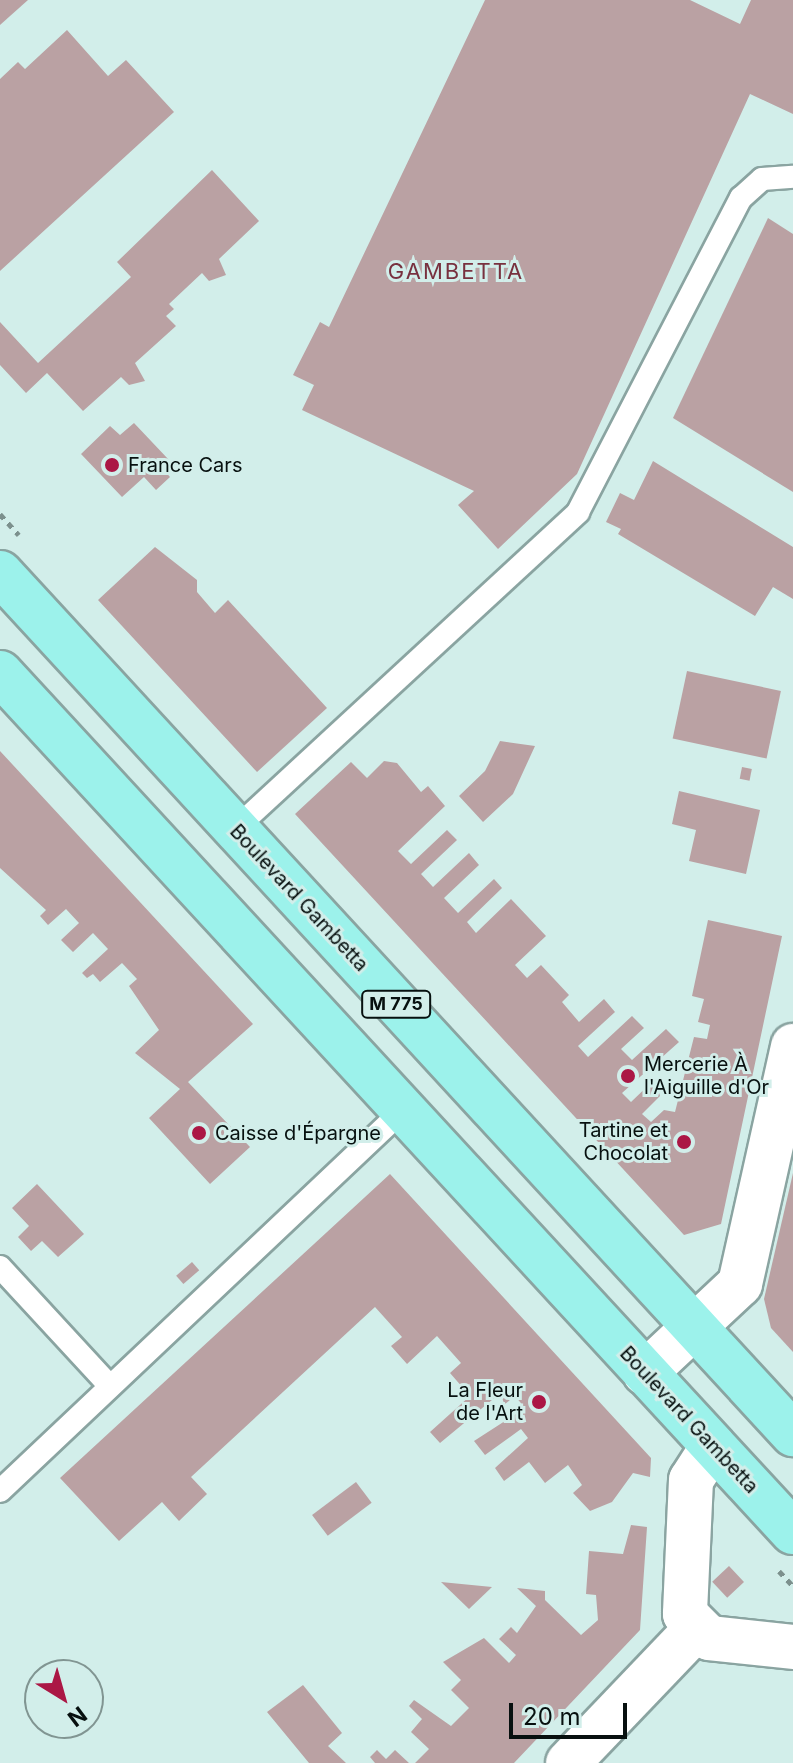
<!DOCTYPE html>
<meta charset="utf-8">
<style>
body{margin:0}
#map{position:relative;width:793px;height:1763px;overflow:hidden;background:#d2eeea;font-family:Inter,sans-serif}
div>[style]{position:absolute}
.building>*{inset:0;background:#baa1a3;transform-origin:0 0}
.path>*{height:5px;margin-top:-2.5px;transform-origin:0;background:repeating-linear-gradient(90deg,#7c908d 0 6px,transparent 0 12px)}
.roads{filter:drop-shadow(2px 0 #8aa4a1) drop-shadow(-2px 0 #8aa4a1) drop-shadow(0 2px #8aa4a1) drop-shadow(0 -2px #8aa4a1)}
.service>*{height:22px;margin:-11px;padding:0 11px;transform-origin:11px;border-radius:11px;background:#fff}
.minor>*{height:44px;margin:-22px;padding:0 22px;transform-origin:22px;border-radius:22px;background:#fff}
.primary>*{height:44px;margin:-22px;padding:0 22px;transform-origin:22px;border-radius:22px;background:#9cf2eb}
.dots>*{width:22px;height:22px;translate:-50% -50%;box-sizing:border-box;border:4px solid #d2eeea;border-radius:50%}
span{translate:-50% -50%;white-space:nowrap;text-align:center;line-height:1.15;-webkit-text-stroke:6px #d2eeea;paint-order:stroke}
.shield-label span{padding:2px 6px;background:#d2eeea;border:2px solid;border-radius:6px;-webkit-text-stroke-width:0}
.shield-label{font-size:18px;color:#07100f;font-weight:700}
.poi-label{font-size:20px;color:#07100f}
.left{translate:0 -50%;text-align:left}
.right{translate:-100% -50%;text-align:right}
.street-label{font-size:20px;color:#07100f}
.neighbourhood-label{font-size:22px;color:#78313f;letter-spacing:2px}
.north{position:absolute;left:24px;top:1659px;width:80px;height:80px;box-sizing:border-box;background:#d2eeea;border:2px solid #819592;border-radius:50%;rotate:143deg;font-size:22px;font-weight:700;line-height:32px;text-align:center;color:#07100f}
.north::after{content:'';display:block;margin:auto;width:28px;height:36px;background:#ab1745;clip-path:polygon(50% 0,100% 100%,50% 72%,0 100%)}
.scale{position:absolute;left:509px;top:1703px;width:118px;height:36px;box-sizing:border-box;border:4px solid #07100f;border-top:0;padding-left:10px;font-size:24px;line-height:28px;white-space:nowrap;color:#07100f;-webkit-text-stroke:6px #d2eeea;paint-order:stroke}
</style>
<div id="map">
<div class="building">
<div style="clip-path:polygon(0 0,28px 0,0 25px)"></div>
<div style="clip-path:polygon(485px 0,690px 0,740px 24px,751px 0,793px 0,793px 114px,750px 94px,577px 474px,498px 549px,458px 505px,474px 491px,302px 410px,314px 385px,293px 375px,320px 322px,329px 327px)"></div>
<div style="clip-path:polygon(67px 30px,108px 76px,126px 60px,174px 112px,0 271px,0 79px,18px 62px,25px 69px)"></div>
<div style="clip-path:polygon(212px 170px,259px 221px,219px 259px,226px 275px,209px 281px,202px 273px,169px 304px,174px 309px,166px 316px,176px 326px,135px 363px,145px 381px,129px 385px,121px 377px,83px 411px,47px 373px,26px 393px,0 365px,0 322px,38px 363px,131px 277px,117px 262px)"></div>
<div style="clip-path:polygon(768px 218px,793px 234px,793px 492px,673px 418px)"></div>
<div style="clip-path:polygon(134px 423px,169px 460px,162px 468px,170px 477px,156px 490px,144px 477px,122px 497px,81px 454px,110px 426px,120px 435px)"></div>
<div style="clip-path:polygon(653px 461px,793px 547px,793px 599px,773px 587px,755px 616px,618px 534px,621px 529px,606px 522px,620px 493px,634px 500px)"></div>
<div style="clip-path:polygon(155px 547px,197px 580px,197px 592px,215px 613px,228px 600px,327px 708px,257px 772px,98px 600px)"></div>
<div style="left:687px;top:671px;width:96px;height:69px;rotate:12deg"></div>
<div style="clip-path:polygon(500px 741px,535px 746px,513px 794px,483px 822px,459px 796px,485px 771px)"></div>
<div style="clip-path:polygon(0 751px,253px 1024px,188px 1082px,250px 1147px,210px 1184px,149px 1118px,180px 1089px,135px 1053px,159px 1030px,129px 986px,137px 979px,122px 963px,100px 982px,93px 974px,87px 978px,82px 973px,108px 949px,93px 933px,73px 952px,61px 940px,79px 923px,66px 909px,48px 925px,40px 916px,46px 910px,0 868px)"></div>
<div style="clip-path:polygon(384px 761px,397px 763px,421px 792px,428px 786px,445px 806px,398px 851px,411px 864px,447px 830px,457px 840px,421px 874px,433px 887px,469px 853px,479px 865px,444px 898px,458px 913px,494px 879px,502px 888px,467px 922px,476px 933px,511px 899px,546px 936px,515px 965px,527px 978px,541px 965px,569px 995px,562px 1002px,579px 1022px,604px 999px,615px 1012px,578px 1046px,588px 1057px,632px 1016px,644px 1028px,621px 1049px,632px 1060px,666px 1029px,679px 1042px,622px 1093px,631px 1102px,655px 1079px,660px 1096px,642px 1114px,651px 1122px,664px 1110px,675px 1112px,694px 1037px,707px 1039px,710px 1025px,698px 1022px,704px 999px,692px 996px,708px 920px,782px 936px,721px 1224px,684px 1235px,295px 814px,351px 762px,367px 778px)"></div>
<div style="left:742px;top:767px;width:10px;height:12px;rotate:11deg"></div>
<div style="clip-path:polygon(679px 791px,760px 810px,746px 874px,689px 861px,696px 830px,672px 824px)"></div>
<div style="clip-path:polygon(793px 1173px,793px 1352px,771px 1328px,764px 1299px)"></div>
<div style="clip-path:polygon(390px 1174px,651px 1458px,650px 1477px,633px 1473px,612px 1502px,590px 1511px,573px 1493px,582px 1485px,568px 1465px,545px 1483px,529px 1462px,504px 1481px,495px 1468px,528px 1438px,521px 1429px,485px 1455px,474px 1441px,525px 1408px,515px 1396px,505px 1404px,498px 1395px,440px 1443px,430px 1432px,470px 1396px,450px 1373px,461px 1363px,437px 1336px,407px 1364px,391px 1346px,402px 1337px,375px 1307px,191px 1477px,207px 1494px,179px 1521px,162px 1502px,119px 1541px,60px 1478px)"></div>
<div style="clip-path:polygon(37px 1184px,84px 1234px,58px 1257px,42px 1241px,31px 1251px,18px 1237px,29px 1226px,12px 1208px)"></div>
<div style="left:192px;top:1262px;width:11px;height:21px;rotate:49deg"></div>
<div style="left:356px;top:1482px;width:26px;height:55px;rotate:53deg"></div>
<div style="clip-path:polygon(631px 1525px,647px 1527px,640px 1630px,514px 1763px,415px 1763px,429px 1749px,411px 1732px,422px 1719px,409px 1706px,414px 1700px,451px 1726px,469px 1708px,451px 1690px,461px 1680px,443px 1662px,484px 1638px,509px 1663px,516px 1655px,499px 1639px,511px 1627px,517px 1633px,536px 1606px,517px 1588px,545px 1591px,545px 1600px,581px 1635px,598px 1620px,596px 1595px,586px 1594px,589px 1551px,623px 1554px)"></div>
<div style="left:729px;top:1566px;width:22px;height:23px;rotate:47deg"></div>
<div style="clip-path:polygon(441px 1582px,492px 1587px,469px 1609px)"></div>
<div style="clip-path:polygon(303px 1685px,342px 1733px,328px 1746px,346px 1763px,309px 1763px,267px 1712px)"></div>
<div style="clip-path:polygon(377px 1750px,386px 1759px,395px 1750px,409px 1763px,375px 1763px,370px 1757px)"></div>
</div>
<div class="path">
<div style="left:0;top:514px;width:28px;rotate:48deg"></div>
<div style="left:779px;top:1571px;width:21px;rotate:47deg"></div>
</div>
<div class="roads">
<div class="service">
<div style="left:235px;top:829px;width:467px;rotate:-42.7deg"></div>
<div style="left:578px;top:512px;width:354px;rotate:-62.6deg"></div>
<div style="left:741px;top:198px;width:28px;rotate:-42deg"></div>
<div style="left:762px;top:179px;width:31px;rotate:-4deg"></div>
<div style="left:0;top:1267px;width:158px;rotate:47.3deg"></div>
<div style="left:0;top:1491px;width:555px;rotate:-43.39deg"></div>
</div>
<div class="minor">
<div style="left:645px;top:1373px;width:130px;rotate:-43.1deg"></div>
<div style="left:740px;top:1284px;width:244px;rotate:-77.4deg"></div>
<div style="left:713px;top:1446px;width:40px;rotate:122.9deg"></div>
<div style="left:691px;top:1480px;width:134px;rotate:92.6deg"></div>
<div style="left:685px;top:1614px;width:34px;rotate:45deg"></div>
<div style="left:709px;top:1638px;width:84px;rotate:6.1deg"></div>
<div style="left:568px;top:1763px;width:184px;rotate:-46.3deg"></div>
</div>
<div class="primary">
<div style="left:0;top:573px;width:1171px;rotate:47.35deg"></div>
<div style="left:0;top:673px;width:1169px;rotate:47.29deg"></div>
</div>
</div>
<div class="dots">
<div style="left:112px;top:465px;background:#ab1745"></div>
<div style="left:628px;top:1076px;background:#ab1745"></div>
<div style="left:199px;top:1133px;background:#ab1745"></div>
<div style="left:684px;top:1142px;background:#ab1745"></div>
<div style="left:539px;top:1402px;background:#ab1745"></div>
</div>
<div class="shield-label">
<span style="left:396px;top:1004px">M 775</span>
</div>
<div class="poi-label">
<span class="left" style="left:128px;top:465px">France Cars</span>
<span class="left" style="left:644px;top:1076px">Mercerie À<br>l'Aiguille d'Or</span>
<span class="right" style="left:668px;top:1142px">Tartine et<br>Chocolat</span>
<span class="left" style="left:215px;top:1133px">Caisse d'Épargne</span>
<span class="right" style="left:523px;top:1402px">La Fleur<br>de l'Art</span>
</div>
<div class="street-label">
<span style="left:299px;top:898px;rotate:47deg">Boulevard Gambetta</span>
<span style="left:689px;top:1420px;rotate:47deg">Boulevard Gambetta</span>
</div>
<div class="neighbourhood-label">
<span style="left:456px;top:272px">GAMBETTA</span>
</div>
<div class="north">N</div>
<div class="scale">20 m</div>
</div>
